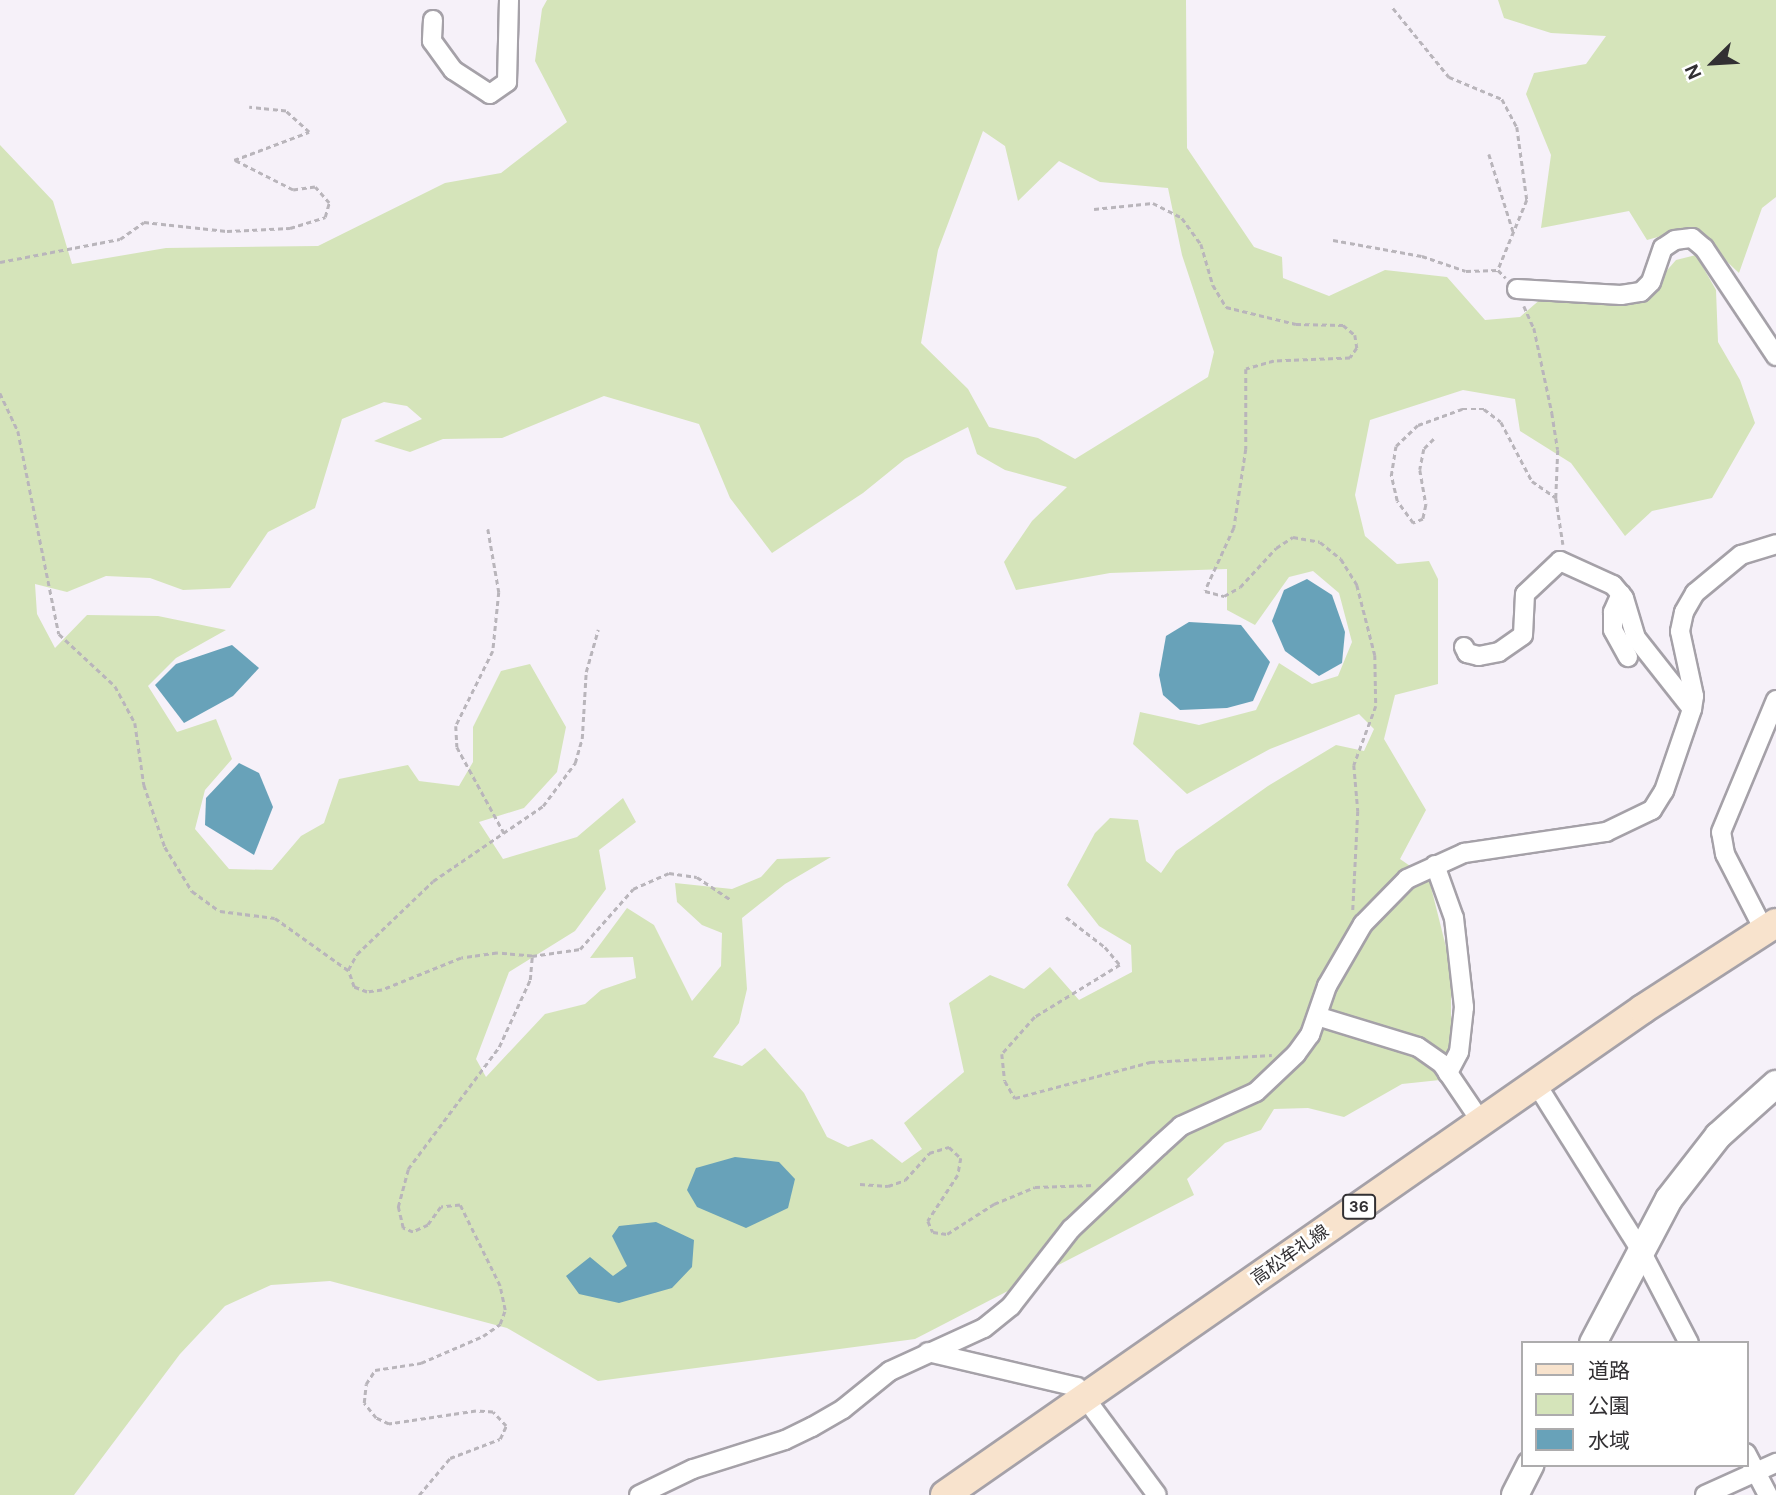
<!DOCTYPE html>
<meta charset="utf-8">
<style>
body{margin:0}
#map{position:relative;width:1776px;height:1495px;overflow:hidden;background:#f6f1f9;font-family:"DM Sans","Noto Sans JP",sans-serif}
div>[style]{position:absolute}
.green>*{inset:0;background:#d5e4ba}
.water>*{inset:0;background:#68a2b9}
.path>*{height:2.5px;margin-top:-1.25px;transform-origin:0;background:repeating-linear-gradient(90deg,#b9b5bb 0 5px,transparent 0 8.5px)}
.roads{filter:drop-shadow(2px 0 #a5a1a8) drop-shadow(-2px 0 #a5a1a8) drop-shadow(0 2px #a5a1a8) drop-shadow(0 -2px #a5a1a8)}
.street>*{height:18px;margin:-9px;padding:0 9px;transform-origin:9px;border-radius:9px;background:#fff}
.secondary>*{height:26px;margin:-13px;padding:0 13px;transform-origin:13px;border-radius:13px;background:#fff}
.primary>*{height:28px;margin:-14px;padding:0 14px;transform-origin:14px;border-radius:14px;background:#f8e3cd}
span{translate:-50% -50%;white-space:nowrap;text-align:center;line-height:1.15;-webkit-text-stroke:5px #fff;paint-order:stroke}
.shield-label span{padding:2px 5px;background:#fff;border:2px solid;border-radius:5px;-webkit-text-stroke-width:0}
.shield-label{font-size:16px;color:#323033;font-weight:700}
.street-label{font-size:18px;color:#323033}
.legend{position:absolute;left:1521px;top:1341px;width:228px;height:126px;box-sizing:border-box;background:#fff;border:2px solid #adacad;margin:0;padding:9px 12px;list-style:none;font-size:21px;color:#323033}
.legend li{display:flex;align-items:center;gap:14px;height:35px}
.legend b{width:35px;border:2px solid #adacad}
.north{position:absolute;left:1678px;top:28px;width:70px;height:70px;-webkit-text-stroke:5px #fff;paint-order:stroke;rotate:246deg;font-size:19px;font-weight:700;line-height:28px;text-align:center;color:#323033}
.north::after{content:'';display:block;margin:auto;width:24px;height:32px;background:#323033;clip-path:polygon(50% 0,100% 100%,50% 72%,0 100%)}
</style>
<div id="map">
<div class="green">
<div style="clip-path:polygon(evenodd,547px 0,1186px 0,1187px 148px,1254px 247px,1282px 257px,1283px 278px,1329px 296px,1385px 270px,1447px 277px,1485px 320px,1520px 317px,1542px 298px,1641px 300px,1676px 260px,1696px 255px,1716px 290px,1718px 342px,1740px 380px,1755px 423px,1712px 498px,1652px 511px,1625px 536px,1571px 463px,1520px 431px,1515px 399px,1463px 390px,1370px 420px,1355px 495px,1365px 536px,1397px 564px,1429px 561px,1438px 579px,1438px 684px,1395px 695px,1384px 739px,1426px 810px,1400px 859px,1429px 879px,1451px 967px,1451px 1048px,1440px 1080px,1402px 1084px,1344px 1117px,1308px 1108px,1274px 1109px,1261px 1130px,1225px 1143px,1187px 1179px,1194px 1195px,915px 1339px,598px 1381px,507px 1328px,330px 1281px,271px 1285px,225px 1306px,180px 1354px,74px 1495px,0 1495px,0 145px,53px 201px,72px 264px,166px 248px,318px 246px,445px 183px,501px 173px,567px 122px,535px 61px,542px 9px,547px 0,983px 131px,1005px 146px,1018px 201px,1059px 161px,1100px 182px,1168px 188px,1182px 255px,1214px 352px,1208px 377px,1075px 459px,1038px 438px,989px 427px,968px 389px,921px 343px,938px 250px,983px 131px,547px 0,604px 396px,699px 424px,730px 498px,772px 553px,863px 493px,905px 459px,968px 427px,977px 454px,1005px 470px,1067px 487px,1032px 521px,1004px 562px,1016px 590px,1110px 573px,1227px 569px,1227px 610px,1255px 625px,1289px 577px,1313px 571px,1339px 593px,1352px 642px,1338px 676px,1312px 684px,1279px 663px,1256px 710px,1199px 725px,1140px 712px,1133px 744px,1187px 794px,1270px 749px,1359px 714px,1374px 729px,1364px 751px,1336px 745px,1268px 786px,1176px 851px,1161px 873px,1146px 861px,1138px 820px,1110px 818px,1095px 833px,1067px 885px,1099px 926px,1131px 945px,1132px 972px,1079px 1000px,1050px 967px,1024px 989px,990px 975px,949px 1003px,964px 1072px,904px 1123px,922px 1149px,902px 1163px,872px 1139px,848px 1147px,827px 1137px,804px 1093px,765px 1048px,742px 1066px,713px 1057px,739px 1023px,747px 989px,742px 918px,785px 884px,831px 857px,777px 859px,761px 877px,732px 889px,675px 883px,677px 902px,702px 925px,722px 933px,721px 966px,692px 1001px,654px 925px,627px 908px,590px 958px,633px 957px,636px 978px,601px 990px,585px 1004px,545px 1014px,486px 1077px,476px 1059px,509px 972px,575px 931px,606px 889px,599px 850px,636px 822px,623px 798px,577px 837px,503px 859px,479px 822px,524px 808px,557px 772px,566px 727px,530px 664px,501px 671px,473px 727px,473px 762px,459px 786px,419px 781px,408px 765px,339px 779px,324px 823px,301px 836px,272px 870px,229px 869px,195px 829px,205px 790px,232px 759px,216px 719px,177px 732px,148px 686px,176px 658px,226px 630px,158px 616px,87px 615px,55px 648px,37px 614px,35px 584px,67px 592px,106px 576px,150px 578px,183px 590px,230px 588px,268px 532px,315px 508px,342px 419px,384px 402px,407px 406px,422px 419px,374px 441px,410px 452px,443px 439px,502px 438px,604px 396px)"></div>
<div style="clip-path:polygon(1498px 0,1776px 0,1776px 197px,1762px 208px,1739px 273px,1704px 240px,1676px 232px,1647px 240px,1629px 211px,1541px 228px,1551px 155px,1526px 94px,1534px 73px,1586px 64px,1606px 36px,1551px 33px,1504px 18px)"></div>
</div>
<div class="water">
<div style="clip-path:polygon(1307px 579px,1332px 595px,1345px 632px,1342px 663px,1319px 676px,1285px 651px,1272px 621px,1284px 590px)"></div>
<div style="clip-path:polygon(1189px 622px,1241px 625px,1270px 662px,1253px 701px,1227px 708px,1180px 710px,1163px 695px,1159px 675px,1166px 636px)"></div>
<div style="clip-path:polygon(232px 645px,259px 668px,233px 696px,184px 723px,155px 685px,176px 664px)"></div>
<div style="clip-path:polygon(239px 763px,259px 773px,273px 807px,254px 855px,205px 825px,206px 798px)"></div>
<div style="clip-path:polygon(735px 1157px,779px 1162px,795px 1179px,788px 1208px,746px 1228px,697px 1207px,687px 1190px,696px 1168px)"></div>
<div style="clip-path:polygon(656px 1222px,694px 1240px,692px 1267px,672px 1288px,619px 1303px,579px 1294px,566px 1276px,590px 1257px,613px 1276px,627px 1266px,612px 1236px,619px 1226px)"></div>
</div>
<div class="path">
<div style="left:1393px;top:8px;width:89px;rotate:50.9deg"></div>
<div style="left:1449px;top:77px;width:57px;rotate:22.5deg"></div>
<div style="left:1502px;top:99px;width:32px;rotate:62deg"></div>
<div style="left:1517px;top:127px;width:74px;rotate:82.2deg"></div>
<div style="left:1527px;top:200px;width:76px;rotate:112.5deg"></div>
<div style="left:1489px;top:154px;width:81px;rotate:72.7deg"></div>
<div style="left:1094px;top:209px;width:59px;rotate:-5.8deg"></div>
<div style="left:1153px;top:203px;width:33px;rotate:27deg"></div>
<div style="left:1182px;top:218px;width:32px;rotate:54deg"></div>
<div style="left:1201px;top:244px;width:43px;rotate:73.7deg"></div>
<div style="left:1213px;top:285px;width:26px;rotate:59deg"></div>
<div style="left:1226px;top:307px;width:72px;rotate:13.7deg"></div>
<div style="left:1296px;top:324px;width:47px;rotate:1.2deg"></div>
<div style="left:1343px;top:325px;width:16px;rotate:40deg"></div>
<div style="left:1355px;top:335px;width:13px;rotate:81deg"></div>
<div style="left:1357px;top:348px;width:12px;rotate:125deg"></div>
<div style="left:1350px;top:358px;width:76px;rotate:177.7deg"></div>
<div style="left:1274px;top:361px;width:29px;rotate:164deg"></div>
<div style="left:1246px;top:369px;width:80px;rotate:90deg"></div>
<div style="left:1246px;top:449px;width:80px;rotate:98.6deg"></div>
<div style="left:1234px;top:528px;width:69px;rotate:114.7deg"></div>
<div style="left:1205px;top:591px;width:20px;rotate:15deg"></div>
<div style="left:1224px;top:596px;width:18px;rotate:-29deg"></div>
<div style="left:1240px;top:587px;width:53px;rotate:-47.3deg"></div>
<div style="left:1276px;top:548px;width:20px;rotate:-33deg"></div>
<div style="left:1293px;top:537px;width:27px;rotate:10deg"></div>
<div style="left:1320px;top:542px;width:27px;rotate:39deg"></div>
<div style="left:1341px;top:559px;width:31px;rotate:58deg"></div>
<div style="left:1357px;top:585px;width:72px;rotate:75.6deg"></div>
<div style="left:1375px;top:655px;width:51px;rotate:88.9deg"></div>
<div style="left:1376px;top:706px;width:63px;rotate:110.4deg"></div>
<div style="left:1354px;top:765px;width:46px;rotate:85deg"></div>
<div style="left:1358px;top:811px;width:99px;rotate:92.9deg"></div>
<div style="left:1333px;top:240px;width:90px;rotate:10.2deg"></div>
<div style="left:1422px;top:256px;width:46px;rotate:18.8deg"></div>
<div style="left:1466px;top:271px;width:32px;rotate:-2deg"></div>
<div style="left:1498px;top:270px;width:11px;rotate:45deg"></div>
<div style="left:0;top:262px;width:122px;rotate:-10.9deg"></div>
<div style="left:120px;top:239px;width:29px;rotate:-35deg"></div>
<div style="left:144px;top:222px;width:83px;rotate:6.2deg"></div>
<div style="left:227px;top:231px;width:63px;rotate:-2.7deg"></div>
<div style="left:290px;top:228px;width:37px;rotate:-17deg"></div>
<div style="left:325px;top:217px;width:15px;rotate:-74deg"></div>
<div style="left:329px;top:203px;width:21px;rotate:-131deg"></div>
<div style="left:315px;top:187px;width:22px;rotate:172deg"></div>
<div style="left:293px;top:190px;width:66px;rotate:-153deg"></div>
<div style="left:234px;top:160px;width:80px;rotate:-20.5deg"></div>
<div style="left:309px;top:132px;width:31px;rotate:-138deg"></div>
<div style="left:286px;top:111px;width:37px;rotate:-174deg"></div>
<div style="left:1524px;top:306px;width:24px;rotate:66deg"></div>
<div style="left:1534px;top:328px;width:87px;rotate:78deg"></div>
<div style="left:1552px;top:413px;width:37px;rotate:81deg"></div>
<div style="left:1558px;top:450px;width:48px;rotate:92.4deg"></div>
<div style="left:0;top:393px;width:42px;rotate:64.7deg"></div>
<div style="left:18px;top:431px;width:207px;rotate:78.6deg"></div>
<div style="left:59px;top:634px;width:76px;rotate:42.9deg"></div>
<div style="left:115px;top:686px;width:42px;rotate:61.6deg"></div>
<div style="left:135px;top:723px;width:63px;rotate:81.7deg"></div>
<div style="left:144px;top:785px;width:65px;rotate:71.3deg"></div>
<div style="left:165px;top:847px;width:52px;rotate:58.5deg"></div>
<div style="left:192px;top:891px;width:34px;rotate:36deg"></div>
<div style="left:220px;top:911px;width:55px;rotate:7.3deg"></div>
<div style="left:275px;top:918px;width:90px;rotate:35.5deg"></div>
<div style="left:1434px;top:439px;width:14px;rotate:135deg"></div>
<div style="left:1424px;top:449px;width:21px;rotate:101deg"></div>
<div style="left:1420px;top:470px;width:36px;rotate:80deg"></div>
<div style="left:1426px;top:505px;width:14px;rotate:102deg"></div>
<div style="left:1423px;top:519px;width:11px;rotate:158deg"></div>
<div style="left:1413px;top:523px;width:27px;rotate:-126deg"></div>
<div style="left:1397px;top:501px;width:26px;rotate:-103deg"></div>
<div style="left:1391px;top:476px;width:30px;rotate:-81deg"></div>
<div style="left:1396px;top:446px;width:30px;rotate:-44deg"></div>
<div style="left:1418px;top:425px;width:47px;rotate:-20deg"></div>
<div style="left:1462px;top:409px;width:22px"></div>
<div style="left:1484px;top:409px;width:21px;rotate:37deg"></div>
<div style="left:1501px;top:422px;width:67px;rotate:62.3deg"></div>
<div style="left:1532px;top:481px;width:29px;rotate:35deg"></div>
<div style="left:1556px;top:498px;width:47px;rotate:81.3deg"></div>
<div style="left:488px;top:529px;width:64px;rotate:80.1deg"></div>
<div style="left:499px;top:592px;width:59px;rotate:95.8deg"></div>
<div style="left:493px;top:651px;width:84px;rotate:116.3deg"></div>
<div style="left:456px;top:726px;width:21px;rotate:87deg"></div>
<div style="left:457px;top:747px;width:98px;rotate:61.3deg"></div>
<div style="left:1066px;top:917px;width:49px;rotate:37.6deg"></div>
<div style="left:1105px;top:947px;width:23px;rotate:50deg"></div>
<div style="left:1120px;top:965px;width:100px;rotate:148.5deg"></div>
<div style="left:1035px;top:1017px;width:50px;rotate:131.7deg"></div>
<div style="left:1002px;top:1054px;width:27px;rotate:84deg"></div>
<div style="left:1005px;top:1081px;width:20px;rotate:60deg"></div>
<div style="left:1015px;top:1098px;width:140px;rotate:-14.9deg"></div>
<div style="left:1150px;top:1062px;width:122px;rotate:-3.3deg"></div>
<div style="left:532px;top:956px;width:49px;rotate:-8.3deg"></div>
<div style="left:580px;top:949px;width:80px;rotate:-48.5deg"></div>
<div style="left:633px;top:889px;width:39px;rotate:-24deg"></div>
<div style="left:669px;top:873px;width:28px;rotate:8deg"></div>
<div style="left:697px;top:877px;width:40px;rotate:34deg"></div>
<div style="left:860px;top:1184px;width:28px;rotate:4deg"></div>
<div style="left:888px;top:1186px;width:18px;rotate:-19deg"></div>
<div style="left:905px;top:1180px;width:36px;rotate:-48deg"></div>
<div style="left:929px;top:1153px;width:21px;rotate:-17deg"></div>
<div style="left:949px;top:1147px;width:16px;rotate:43deg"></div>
<div style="left:961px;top:1158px;width:17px;rotate:100deg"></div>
<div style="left:958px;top:1175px;width:55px;rotate:123.1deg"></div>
<div style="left:928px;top:1221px;width:12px;rotate:66deg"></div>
<div style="left:933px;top:1232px;width:14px;rotate:8deg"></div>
<div style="left:947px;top:1234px;width:56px;rotate:-32.6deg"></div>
<div style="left:994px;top:1204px;width:44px;rotate:-22.5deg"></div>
<div style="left:1035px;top:1187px;width:59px;rotate:-1.9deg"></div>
<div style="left:419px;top:1495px;width:48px;rotate:-50deg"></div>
<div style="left:450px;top:1458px;width:53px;rotate:-20.8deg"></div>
<div style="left:500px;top:1439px;width:14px;rotate:-65deg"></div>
<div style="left:506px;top:1426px;width:19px;rotate:-133deg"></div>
<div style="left:493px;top:1412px;width:17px;rotate:-177deg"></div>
<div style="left:476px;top:1411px;width:88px;rotate:171.5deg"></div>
<div style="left:389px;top:1424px;width:14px;rotate:-155deg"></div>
<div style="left:376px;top:1418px;width:19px;rotate:-129deg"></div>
<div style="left:364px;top:1403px;width:19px;rotate:-84deg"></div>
<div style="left:366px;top:1384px;width:17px;rotate:-57deg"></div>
<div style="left:375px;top:1370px;width:47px;rotate:-8.7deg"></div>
<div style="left:421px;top:1363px;width:68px;rotate:-23.5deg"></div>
<div style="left:483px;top:1336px;width:21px;rotate:-35deg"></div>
<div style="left:500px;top:1324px;width:15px;rotate:-70deg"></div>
<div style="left:505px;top:1310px;width:25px;rotate:-102deg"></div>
<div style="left:500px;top:1286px;width:90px;rotate:-116.3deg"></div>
<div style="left:460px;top:1205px;width:19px;rotate:174deg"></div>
<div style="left:441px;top:1207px;width:22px;rotate:126deg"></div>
<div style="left:428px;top:1225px;width:17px;rotate:155deg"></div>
<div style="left:413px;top:1232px;width:11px;rotate:-158deg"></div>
<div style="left:403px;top:1228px;width:22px;rotate:-103deg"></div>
<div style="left:398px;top:1207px;width:39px;rotate:-75deg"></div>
<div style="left:408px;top:1169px;width:152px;rotate:-53.3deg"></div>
<div style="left:499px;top:1047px;width:74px;rotate:-65.2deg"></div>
<div style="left:530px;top:980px;width:24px;rotate:-85deg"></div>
<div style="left:532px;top:956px;width:35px;rotate:-175deg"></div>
<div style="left:497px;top:953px;width:36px;rotate:172deg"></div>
<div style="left:461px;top:958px;width:85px;rotate:157.9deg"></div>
<div style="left:382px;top:990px;width:15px;rotate:172deg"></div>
<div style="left:367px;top:992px;width:14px;rotate:-159deg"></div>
<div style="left:354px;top:987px;width:18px;rotate:-109deg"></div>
<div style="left:348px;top:970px;width:18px;rotate:-61deg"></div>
<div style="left:357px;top:954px;width:105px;rotate:-43.8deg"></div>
<div style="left:433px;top:881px;width:133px;rotate:-34.3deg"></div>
<div style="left:543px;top:806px;width:54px;rotate:-53.3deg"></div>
<div style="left:575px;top:763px;width:25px;rotate:-74deg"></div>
<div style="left:582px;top:739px;width:67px;rotate:-86.6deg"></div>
<div style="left:586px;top:672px;width:44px;rotate:-74.1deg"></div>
</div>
<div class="roads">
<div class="street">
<div style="left:433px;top:20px;width:21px;rotate:93deg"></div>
<div style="left:432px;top:41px;width:36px;rotate:54deg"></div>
<div style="left:453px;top:70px;width:44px;rotate:33deg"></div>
<div style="left:490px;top:94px;width:21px;rotate:-35deg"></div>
<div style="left:507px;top:82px;width:82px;rotate:-88.6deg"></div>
<div style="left:1517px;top:289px;width:104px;rotate:3.3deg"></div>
<div style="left:1621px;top:295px;width:20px;rotate:-9deg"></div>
<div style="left:1641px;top:292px;width:14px;rotate:-45deg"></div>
<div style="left:1651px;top:282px;width:36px;rotate:-71deg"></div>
<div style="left:1663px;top:248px;width:14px;rotate:-34deg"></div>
<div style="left:1675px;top:240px;width:17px;rotate:-7deg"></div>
<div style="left:1692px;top:238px;width:16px;rotate:40deg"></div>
<div style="left:1704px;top:248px;width:130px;rotate:56.3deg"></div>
<div style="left:1621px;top:594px;width:20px;rotate:114deg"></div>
<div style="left:1613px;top:612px;width:18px;rotate:90deg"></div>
<div style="left:1613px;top:630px;width:31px;rotate:61deg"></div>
<div style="left:1464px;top:647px;width:7px;rotate:63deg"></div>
<div style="left:1467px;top:653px;width:12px;rotate:14deg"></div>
<div style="left:1479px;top:656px;width:20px;rotate:-11deg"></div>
<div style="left:1499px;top:652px;width:29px;rotate:-35deg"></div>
<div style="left:1523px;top:635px;width:41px;rotate:-87.2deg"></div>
<div style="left:1525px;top:594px;width:48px;rotate:-43.3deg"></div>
<div style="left:1560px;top:561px;width:58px;rotate:24.4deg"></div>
<div style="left:1613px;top:585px;width:17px;rotate:50deg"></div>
<div style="left:1624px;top:598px;width:42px;rotate:73.3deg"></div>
<div style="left:1636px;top:638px;width:90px;rotate:51.7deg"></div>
<div style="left:1435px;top:865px;width:56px;rotate:70.3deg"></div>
<div style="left:1454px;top:918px;width:90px;rotate:83.6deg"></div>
<div style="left:1464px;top:1007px;width:45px;rotate:96.3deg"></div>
<div style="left:1459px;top:1052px;width:24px;rotate:118deg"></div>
<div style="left:1764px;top:930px;width:85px;rotate:-117.2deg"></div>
<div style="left:1725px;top:854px;width:22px;rotate:-100deg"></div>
<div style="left:1721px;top:832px;width:143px;rotate:-67.4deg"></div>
<div style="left:1320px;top:1017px;width:102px;rotate:17deg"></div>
<div style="left:1418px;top:1047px;width:29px;rotate:35deg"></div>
<div style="left:1442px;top:1064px;width:71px;rotate:55.9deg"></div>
<div style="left:1537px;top:1085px;width:194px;rotate:57.9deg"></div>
<div style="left:1640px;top:1249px;width:106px;rotate:62.5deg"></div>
<div style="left:928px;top:1352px;width:153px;rotate:13.2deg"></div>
<div style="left:1077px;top:1387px;width:134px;rotate:53.5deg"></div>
<div style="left:1746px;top:1453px;width:47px;rotate:62.4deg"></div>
<div style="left:639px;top:1495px;width:60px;rotate:-25.7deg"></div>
<div style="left:693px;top:1469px;width:96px;rotate:-17.5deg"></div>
<div style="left:785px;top:1440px;width:30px;rotate:-26deg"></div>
<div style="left:812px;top:1427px;width:36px;rotate:-30deg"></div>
<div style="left:843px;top:1409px;width:60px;rotate:-39deg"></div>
<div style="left:890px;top:1371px;width:103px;rotate:-24.6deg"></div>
<div style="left:984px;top:1328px;width:35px;rotate:-39deg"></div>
<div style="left:1011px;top:1306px;width:98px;rotate:-52.1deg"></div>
<div style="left:1071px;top:1229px;width:121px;rotate:-43.3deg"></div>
<div style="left:1159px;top:1146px;width:30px;rotate:-42deg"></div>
<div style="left:1181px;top:1126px;width:82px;rotate:-24.4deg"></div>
<div style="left:1256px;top:1092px;width:55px;rotate:-43.5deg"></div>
<div style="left:1296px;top:1054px;width:24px;rotate:-54deg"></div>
<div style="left:1310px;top:1035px;width:52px;rotate:-70.9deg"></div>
<div style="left:1327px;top:986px;width:72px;rotate:-59.9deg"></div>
<div style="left:1363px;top:924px;width:63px;rotate:-45.6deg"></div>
<div style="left:1407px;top:879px;width:63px;rotate:-24.5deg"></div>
<div style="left:1464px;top:853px;width:144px;rotate:-8.4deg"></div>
<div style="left:1606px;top:832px;width:51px;rotate:-25.6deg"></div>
<div style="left:1652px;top:810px;width:22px;rotate:-58deg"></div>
<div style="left:1664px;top:791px;width:87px;rotate:-71.1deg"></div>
<div style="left:1692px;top:709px;width:13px;rotate:-81deg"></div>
<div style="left:1694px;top:696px;width:66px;rotate:-102.2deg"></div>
<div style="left:1680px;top:631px;width:19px;rotate:-78deg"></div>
<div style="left:1684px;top:612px;width:22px;rotate:-60deg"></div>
<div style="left:1695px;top:593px;width:60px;rotate:-39.6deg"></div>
<div style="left:1741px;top:555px;width:37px;rotate:-17deg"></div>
<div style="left:1705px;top:1495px;width:78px;rotate:-24.3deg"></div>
</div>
<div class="secondary">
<div style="left:1593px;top:1343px;width:163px;rotate:-62.2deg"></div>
<div style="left:1669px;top:1199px;width:80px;rotate:-52.1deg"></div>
<div style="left:1718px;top:1136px;width:78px;rotate:-41.9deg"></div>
<div style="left:1515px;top:1495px;width:34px;rotate:-63deg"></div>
</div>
<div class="primary">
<div style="left:945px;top:1495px;width:851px;rotate:-34.85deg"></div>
<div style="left:1643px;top:1009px;width:158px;rotate:-32.9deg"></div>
</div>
</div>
<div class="shield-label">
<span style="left:1359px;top:1207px">36</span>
</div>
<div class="street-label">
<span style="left:1290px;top:1255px;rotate:-35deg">高松牟礼線</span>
</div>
<ul class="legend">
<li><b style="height:9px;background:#f8e3cd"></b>道路</li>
<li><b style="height:19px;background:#d5e4ba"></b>公園</li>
<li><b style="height:19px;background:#68a2b9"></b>水域</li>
</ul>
<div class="north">N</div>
</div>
